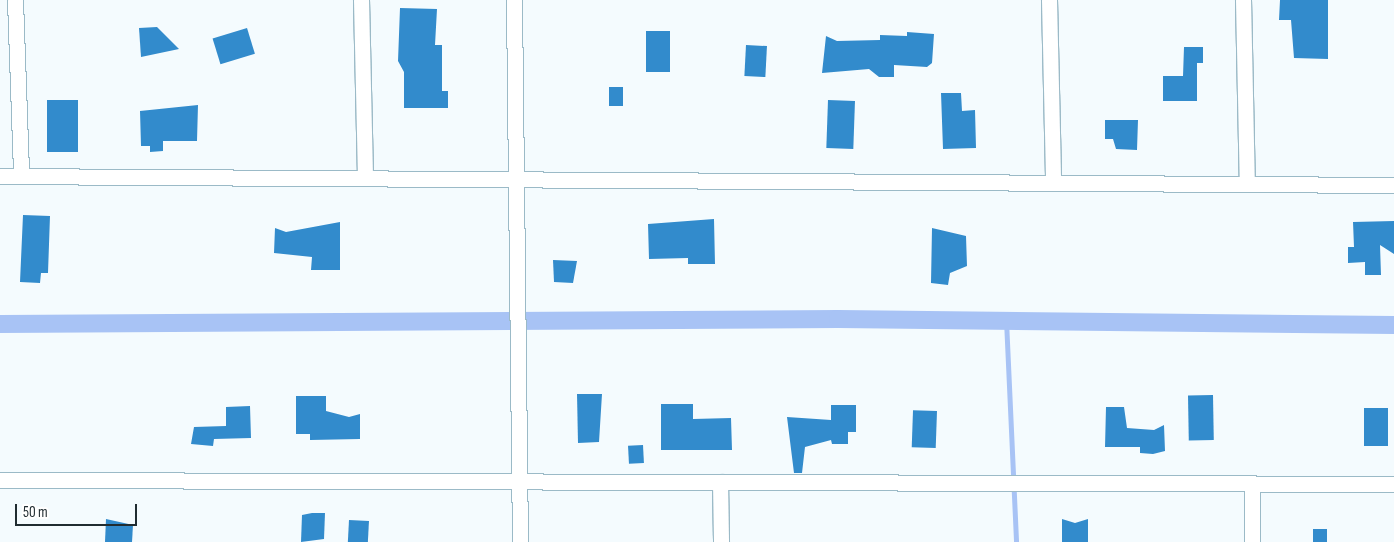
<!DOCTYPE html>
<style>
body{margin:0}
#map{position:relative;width:1394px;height:542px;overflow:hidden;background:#f4fbfe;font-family:"Sofia Sans Condensed",sans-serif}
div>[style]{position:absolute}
.stream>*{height:5px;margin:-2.5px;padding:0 2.5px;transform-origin:2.5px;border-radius:2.5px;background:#a8c3f5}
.canal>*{height:18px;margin:-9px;padding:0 9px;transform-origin:9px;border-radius:9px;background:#a8c3f5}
.building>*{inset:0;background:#328bcc;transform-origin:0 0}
.roads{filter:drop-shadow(1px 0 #9bbac7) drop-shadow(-1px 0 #9bbac7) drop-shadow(0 1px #9bbac7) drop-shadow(0 -1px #9bbac7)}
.street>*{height:15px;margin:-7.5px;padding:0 7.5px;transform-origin:7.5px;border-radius:7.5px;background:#fff}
span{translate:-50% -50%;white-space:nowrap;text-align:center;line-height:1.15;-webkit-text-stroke:4px #fff;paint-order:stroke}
.scale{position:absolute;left:15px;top:504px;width:122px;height:22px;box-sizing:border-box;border:2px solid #202c31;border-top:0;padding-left:6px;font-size:15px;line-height:18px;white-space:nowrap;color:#202c31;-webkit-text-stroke:4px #fff;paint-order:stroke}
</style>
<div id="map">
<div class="stream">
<div style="left:1006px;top:320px;width:222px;rotate:87.4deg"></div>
</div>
<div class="canal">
<div style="left:0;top:324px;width:838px;rotate:-0.34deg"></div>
<div style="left:838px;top:319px;width:556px;rotate:0.62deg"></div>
</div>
<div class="building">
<div style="clip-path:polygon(1280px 0,1328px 0,1328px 59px,1294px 58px,1291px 20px,1279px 20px)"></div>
<div style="clip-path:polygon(400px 8px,437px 9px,435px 45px,442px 45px,442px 91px,448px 91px,448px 108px,404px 108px,404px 72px,398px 61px)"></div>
<div style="clip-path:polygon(157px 27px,179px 49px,141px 57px,139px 28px)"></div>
<div style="left:247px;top:28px;width:27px;height:36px;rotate:73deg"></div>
<div style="left:646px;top:31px;width:24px;height:41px"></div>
<div style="clip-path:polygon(907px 32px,934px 34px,932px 63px,927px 67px,894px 65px,894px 77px,879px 77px,869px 69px,822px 73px,826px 36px,837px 41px,880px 40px,880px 35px,907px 36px)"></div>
<div style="left:746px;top:45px;width:21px;height:31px;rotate:3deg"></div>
<div style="clip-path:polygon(1184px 47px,1203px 47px,1203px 63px,1197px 63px,1197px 101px,1163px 101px,1163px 76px,1183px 76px)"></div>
<div style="left:609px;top:87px;width:14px;height:19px"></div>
<div style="clip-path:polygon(941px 93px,961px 93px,962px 111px,975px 110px,976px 148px,943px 149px)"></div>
<div style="left:47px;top:100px;width:31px;height:52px"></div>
<div style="left:828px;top:100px;width:27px;height:48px;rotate:2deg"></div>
<div style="clip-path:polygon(198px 105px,197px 141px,163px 141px,163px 151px,150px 152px,150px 146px,141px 146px,140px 111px)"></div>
<div style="clip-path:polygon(1105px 120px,1138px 120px,1137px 150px,1116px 149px,1113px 139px,1105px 139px)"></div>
<div style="clip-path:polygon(23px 215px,50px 216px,48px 273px,41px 273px,40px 283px,20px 282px)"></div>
<div style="clip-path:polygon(714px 219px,715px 264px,688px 264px,688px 258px,649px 259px,648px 224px)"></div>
<div style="clip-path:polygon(1394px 221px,1394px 254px,1380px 245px,1381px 275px,1365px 275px,1365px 262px,1348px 263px,1348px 247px,1354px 247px,1353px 222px)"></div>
<div style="clip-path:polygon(340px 222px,340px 270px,311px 270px,312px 257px,274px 253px,275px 228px,286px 232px)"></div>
<div style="clip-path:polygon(932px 228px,966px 236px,967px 266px,950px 273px,948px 285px,931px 283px)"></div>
<div style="clip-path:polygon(553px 260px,577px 261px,573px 283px,554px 282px)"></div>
<div style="clip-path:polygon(577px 394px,602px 394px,599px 442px,578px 443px)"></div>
<div style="left:1213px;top:395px;width:45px;height:25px;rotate:89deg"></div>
<div style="clip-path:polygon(296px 396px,326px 396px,326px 411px,349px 417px,360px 414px,360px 439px,310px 440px,310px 434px,296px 434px)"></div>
<div style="clip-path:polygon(661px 404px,693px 404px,693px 419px,731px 418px,732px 450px,661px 450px)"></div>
<div style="clip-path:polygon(831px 405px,856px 405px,856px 432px,848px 432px,848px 444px,832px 444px,831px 440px,805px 447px,802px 473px,794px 473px,787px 417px,831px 420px)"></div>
<div style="clip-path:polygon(250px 406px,251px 438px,214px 439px,213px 446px,191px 444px,194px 427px,226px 426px,226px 407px)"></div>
<div style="clip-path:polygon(1106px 407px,1124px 407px,1127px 428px,1154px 430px,1164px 425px,1165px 451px,1153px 454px,1140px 453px,1140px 447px,1105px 447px)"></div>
<div style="left:1364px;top:408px;width:24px;height:38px"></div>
<div style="left:937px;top:411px;width:37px;height:24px;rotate:92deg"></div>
<div style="left:643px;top:445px;width:18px;height:15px;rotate:87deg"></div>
<div style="clip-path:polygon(312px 513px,325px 513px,324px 539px,301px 542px,302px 515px)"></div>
<div style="clip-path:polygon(106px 519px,133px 525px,132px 542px,105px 542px)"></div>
<div style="clip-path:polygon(1062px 519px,1075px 523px,1088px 519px,1088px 542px,1062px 542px)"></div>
<div style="left:349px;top:520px;width:20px;height:22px;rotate:3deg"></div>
<div style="left:1313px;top:529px;width:14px;height:13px"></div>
</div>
<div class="roads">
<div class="street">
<div style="left:15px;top:0;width:176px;rotate:88deg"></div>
<div style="left:361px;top:0;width:178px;rotate:88.7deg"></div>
<div style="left:514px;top:0;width:542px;rotate:89.37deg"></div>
<div style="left:1049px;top:0;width:183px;rotate:88.7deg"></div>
<div style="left:1243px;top:0;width:184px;rotate:88.8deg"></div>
<div style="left:0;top:176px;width:1394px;rotate:0.37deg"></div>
<div style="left:0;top:480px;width:1394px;rotate:0.16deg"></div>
<div style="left:720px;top:482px;width:60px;rotate:89deg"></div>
<div style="left:1252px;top:484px;width:58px;rotate:90deg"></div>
</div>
</div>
<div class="scale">50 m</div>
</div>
